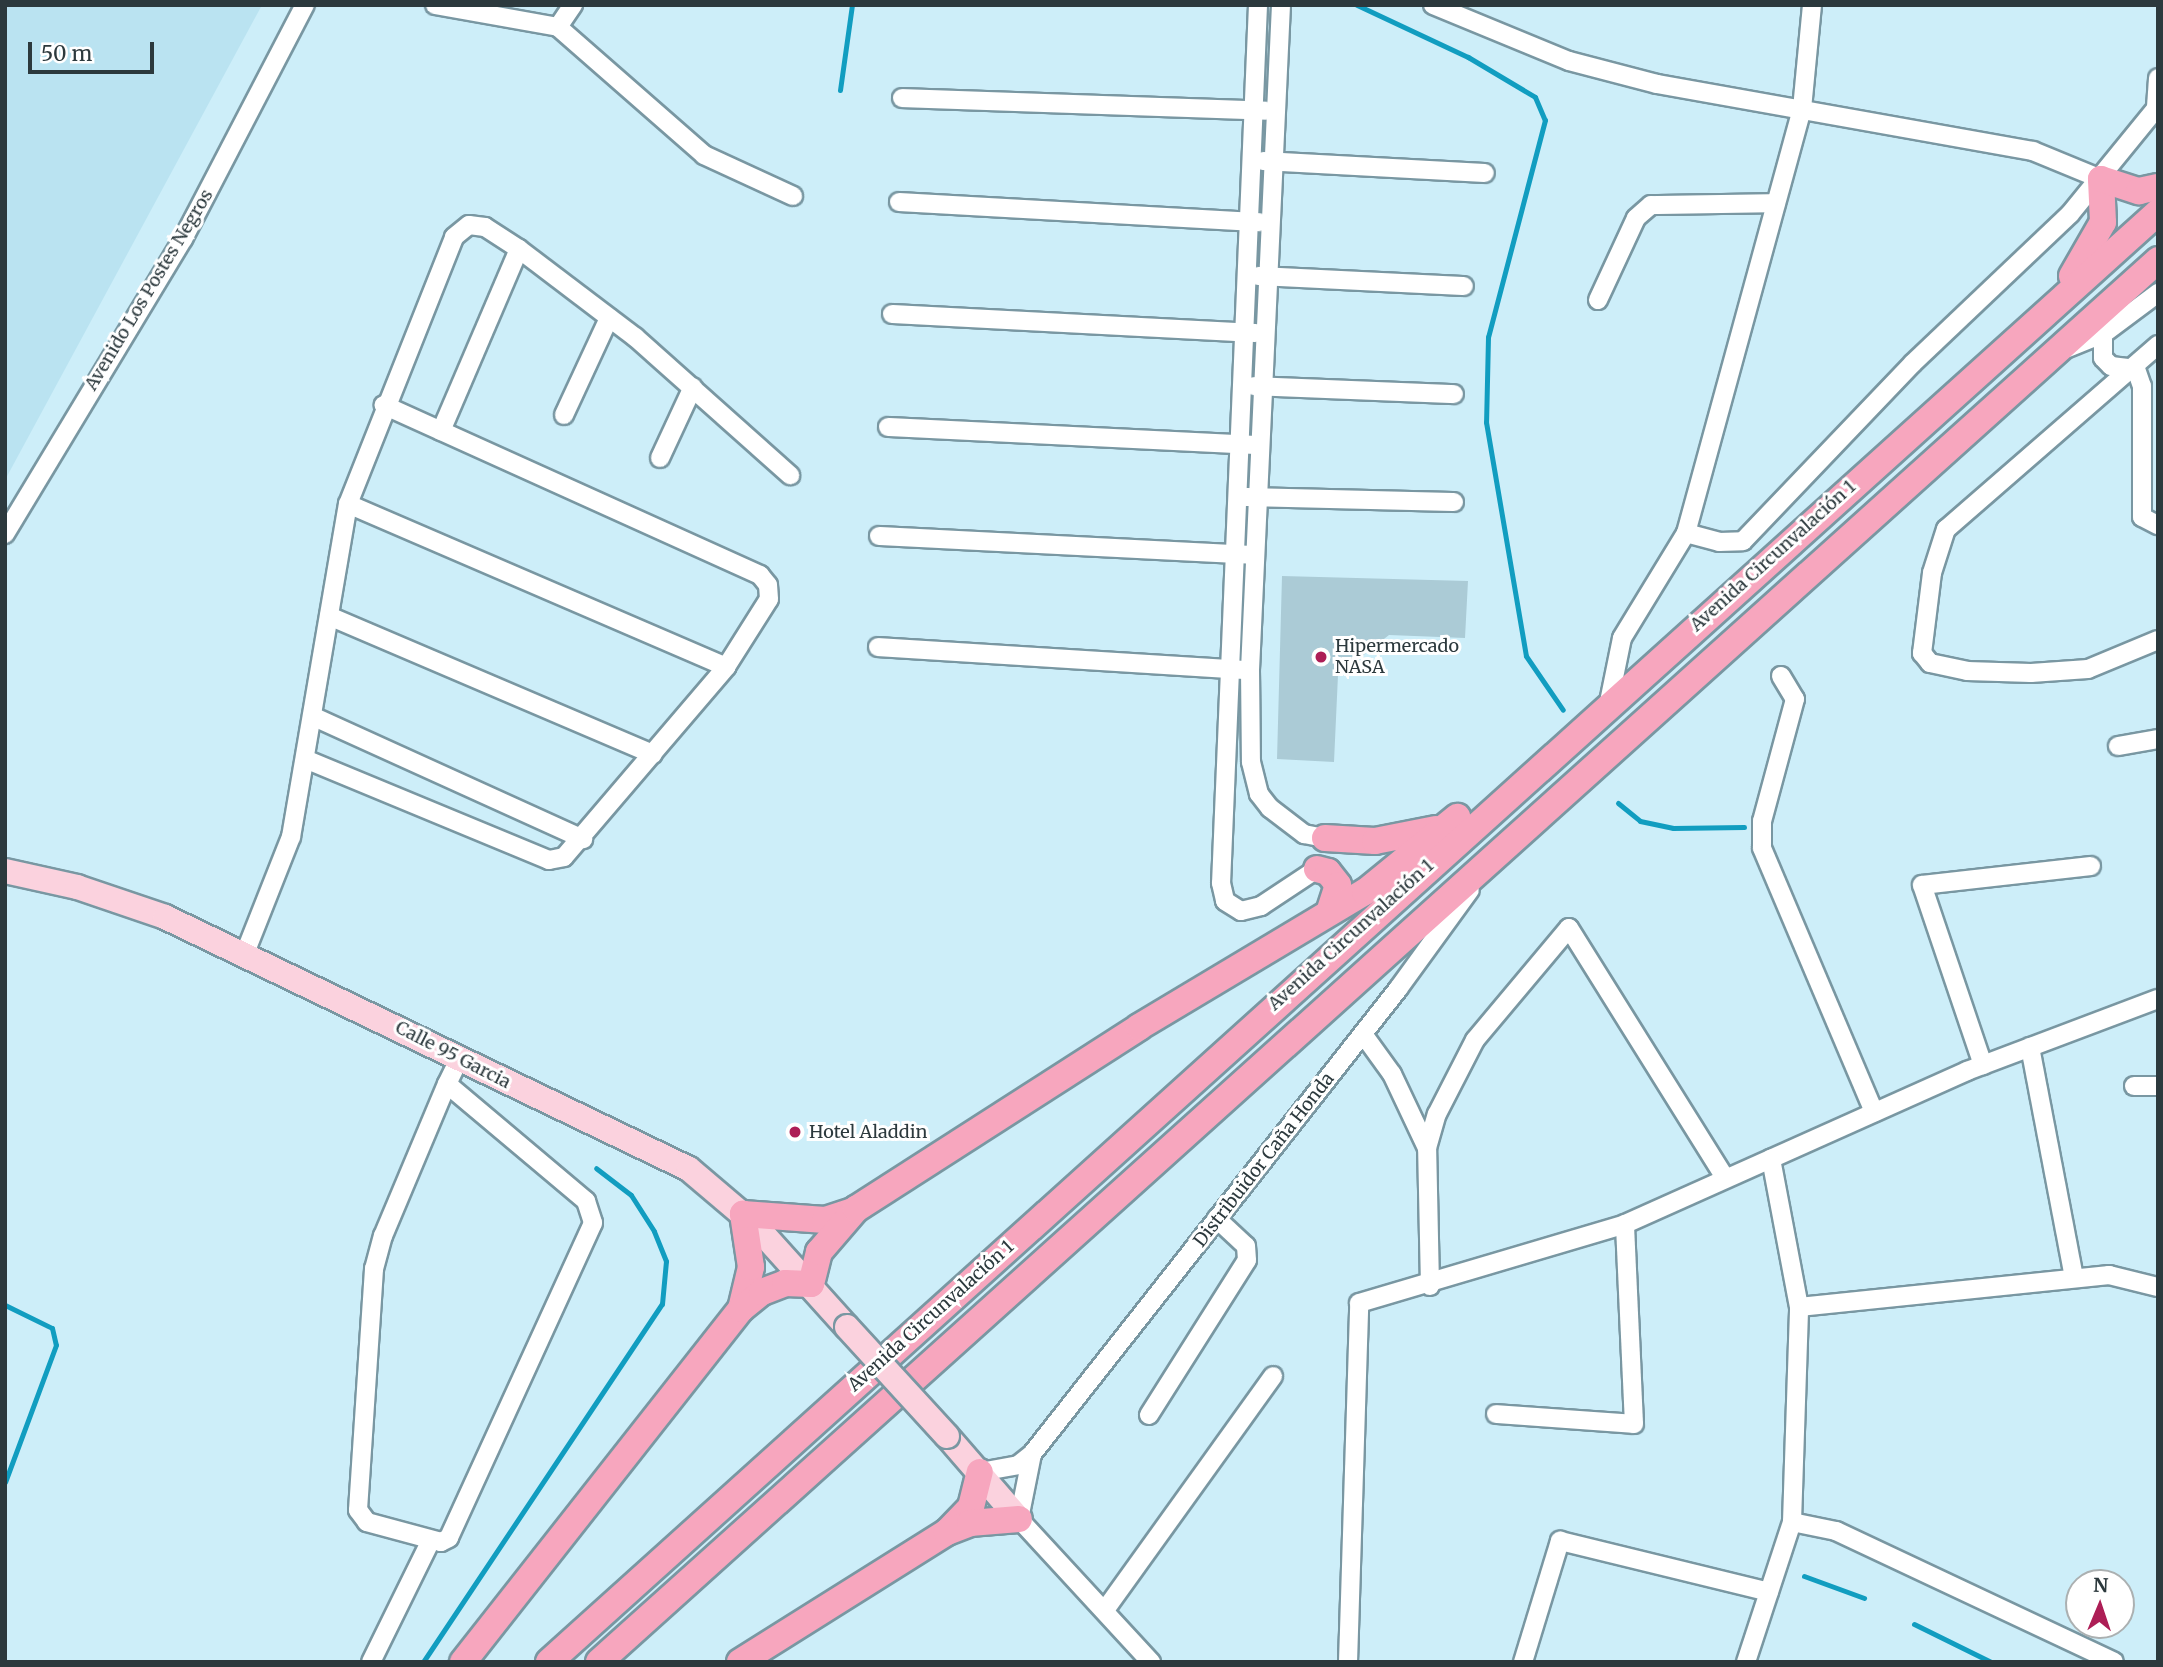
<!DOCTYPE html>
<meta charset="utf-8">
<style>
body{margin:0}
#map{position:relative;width:2163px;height:1667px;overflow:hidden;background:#cdeef9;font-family:Merriweather,serif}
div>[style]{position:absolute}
.built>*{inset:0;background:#bae3f1}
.stream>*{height:5px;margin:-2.5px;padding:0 2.5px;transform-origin:2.5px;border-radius:2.5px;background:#119dc0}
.building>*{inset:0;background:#abcbd6}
.roads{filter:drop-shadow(2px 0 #7997a2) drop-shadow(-2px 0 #7997a2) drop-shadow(0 2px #7997a2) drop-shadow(0 -2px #7997a2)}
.street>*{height:18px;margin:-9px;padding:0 9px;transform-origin:9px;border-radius:9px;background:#fff}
.secondary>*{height:24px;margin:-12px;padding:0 12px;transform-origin:12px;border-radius:12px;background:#fbd2de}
.primary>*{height:26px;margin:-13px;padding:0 13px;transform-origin:13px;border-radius:13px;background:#f7a6be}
.bridges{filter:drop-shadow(2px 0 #7997a2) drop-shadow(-2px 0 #7997a2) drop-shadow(0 2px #7997a2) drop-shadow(0 -2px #7997a2)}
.secondary-bridge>*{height:24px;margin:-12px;padding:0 12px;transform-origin:12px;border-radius:12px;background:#fbd2de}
.dots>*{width:19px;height:19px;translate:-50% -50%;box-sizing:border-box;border:4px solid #fff;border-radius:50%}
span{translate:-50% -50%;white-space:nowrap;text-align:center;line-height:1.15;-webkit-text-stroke:6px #fff;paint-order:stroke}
.street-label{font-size:18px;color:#2c393d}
.poi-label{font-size:18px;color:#2c393d}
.left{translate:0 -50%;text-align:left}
.frame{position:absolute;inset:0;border:7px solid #2c393d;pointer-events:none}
.north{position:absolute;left:2065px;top:1569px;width:70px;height:70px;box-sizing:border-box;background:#fff;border:2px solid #abb0b1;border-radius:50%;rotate:2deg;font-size:19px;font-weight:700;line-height:28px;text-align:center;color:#2c393d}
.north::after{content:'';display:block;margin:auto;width:24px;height:32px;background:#ad1e56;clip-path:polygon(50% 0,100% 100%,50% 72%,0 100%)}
.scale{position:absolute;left:28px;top:42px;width:126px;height:32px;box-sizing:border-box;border:4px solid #2c393d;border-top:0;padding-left:9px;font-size:21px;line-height:24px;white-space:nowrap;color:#2c393d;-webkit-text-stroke:5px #fff;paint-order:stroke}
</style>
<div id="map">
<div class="built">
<div style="clip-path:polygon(5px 5px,262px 5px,5px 480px)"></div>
</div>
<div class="stream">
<div style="left:1357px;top:5px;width:123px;rotate:25.1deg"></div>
<div style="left:1468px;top:57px;width:78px;rotate:30.8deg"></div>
<div style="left:1535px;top:97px;width:25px;rotate:67deg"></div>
<div style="left:1545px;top:120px;width:224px;rotate:104.7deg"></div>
<div style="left:1488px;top:337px;width:85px;rotate:91.3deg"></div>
<div style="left:1486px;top:422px;width:237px;rotate:80.3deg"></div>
<div style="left:1526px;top:656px;width:65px;rotate:55.6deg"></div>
<div style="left:840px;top:90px;width:86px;rotate:-82deg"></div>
<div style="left:1618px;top:803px;width:28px;rotate:39deg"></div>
<div style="left:1640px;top:821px;width:34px;rotate:12deg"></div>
<div style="left:1673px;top:828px;width:71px;rotate:-0.8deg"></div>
<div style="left:5px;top:1305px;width:52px;rotate:26.1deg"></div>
<div style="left:52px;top:1328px;width:17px;rotate:77deg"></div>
<div style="left:56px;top:1345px;width:146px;rotate:110.4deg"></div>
<div style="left:1804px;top:1576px;width:64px;rotate:20.1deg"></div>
<div style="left:1914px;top:1624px;width:86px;rotate:26.3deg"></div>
<div style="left:423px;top:1662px;width:430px;rotate:-56.3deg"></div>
<div style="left:662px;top:1304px;width:43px;rotate:-84.7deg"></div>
<div style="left:666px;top:1261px;width:32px;rotate:-112deg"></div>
<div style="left:654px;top:1231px;width:43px;rotate:-122.6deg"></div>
<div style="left:631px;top:1195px;width:44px;rotate:-142.4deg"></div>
</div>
<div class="building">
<div style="clip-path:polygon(1282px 576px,1468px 581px,1465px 638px,1389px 635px,1338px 675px,1334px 762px,1277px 759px)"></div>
</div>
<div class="roads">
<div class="street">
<div style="left:435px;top:5px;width:125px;rotate:10.1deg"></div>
<div style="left:558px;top:27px;width:194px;rotate:41.2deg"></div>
<div style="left:704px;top:155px;width:98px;rotate:24.7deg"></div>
<div style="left:1258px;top:5px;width:879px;rotate:92.41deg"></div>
<div style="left:1221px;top:883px;width:18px;rotate:77deg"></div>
<div style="left:1225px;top:901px;width:19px;rotate:32deg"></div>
<div style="left:1241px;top:911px;width:21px;rotate:-14deg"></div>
<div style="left:1261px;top:906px;width:67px;rotate:-33.5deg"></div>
<div style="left:1281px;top:5px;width:666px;rotate:92.67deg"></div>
<div style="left:1250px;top:670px;width:92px;rotate:89.4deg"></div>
<div style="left:1251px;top:762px;width:33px;rotate:76deg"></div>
<div style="left:1259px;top:794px;width:18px;rotate:52deg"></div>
<div style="left:1270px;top:808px;width:43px;rotate:37.4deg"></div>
<div style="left:1304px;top:834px;width:21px;rotate:11deg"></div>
<div style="left:1433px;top:5px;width:147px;rotate:22.4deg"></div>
<div style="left:1569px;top:61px;width:91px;rotate:14.6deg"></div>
<div style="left:1657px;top:84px;width:382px;rotate:10.1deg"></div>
<div style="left:2033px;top:151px;width:74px;rotate:22.4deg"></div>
<div style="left:558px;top:27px;width:27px;rotate:-56deg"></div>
<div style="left:902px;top:98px;width:364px;rotate:2deg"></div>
<div style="left:2156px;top:107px;width:29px;rotate:-86deg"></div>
<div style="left:1263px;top:161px;width:222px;rotate:3.1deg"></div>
<div style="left:899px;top:202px;width:361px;rotate:3.2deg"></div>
<div style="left:1258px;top:276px;width:206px;rotate:2.8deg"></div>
<div style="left:1598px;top:300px;width:90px;rotate:-65.1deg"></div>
<div style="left:1636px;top:218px;width:20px;rotate:-41deg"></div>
<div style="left:1651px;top:205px;width:125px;rotate:-0.9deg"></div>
<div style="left:892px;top:314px;width:364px;rotate:3deg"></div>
<div style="left:2103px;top:334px;width:24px;rotate:90deg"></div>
<div style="left:2103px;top:358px;width:11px;rotate:45deg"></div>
<div style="left:2111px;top:366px;width:25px;rotate:7deg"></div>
<div style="left:2158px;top:345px;width:281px;rotate:139deg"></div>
<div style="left:1946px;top:529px;width:46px;rotate:107.7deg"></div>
<div style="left:1932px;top:573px;width:81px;rotate:97.1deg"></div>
<div style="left:1922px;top:653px;width:13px;rotate:51deg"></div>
<div style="left:1930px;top:663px;width:38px;rotate:12deg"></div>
<div style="left:1967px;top:671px;width:64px;rotate:1.8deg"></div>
<div style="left:2031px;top:673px;width:57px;rotate:-4deg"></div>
<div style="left:2088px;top:669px;width:76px;rotate:-22.5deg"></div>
<div style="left:2068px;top:348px;width:38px;rotate:-22deg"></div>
<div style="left:2103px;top:334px;width:69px;rotate:-36.7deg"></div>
<div style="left:2136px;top:369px;width:18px;rotate:71deg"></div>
<div style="left:2142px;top:386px;width:131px;rotate:90deg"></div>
<div style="left:2142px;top:517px;width:18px;rotate:27deg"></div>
<div style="left:1254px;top:386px;width:200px;rotate:2.3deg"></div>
<div style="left:564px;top:415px;width:107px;rotate:-65.1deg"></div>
<div style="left:888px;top:427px;width:364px;rotate:2.8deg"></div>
<div style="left:441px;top:431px;width:198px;rotate:-66.8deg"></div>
<div style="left:660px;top:458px;width:78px;rotate:-65.1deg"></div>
<div style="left:1246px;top:497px;width:208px;rotate:1.4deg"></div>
<div style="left:348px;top:504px;width:412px;rotate:23.3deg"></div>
<div style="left:1686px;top:533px;width:34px;rotate:15deg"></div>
<div style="left:1719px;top:542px;width:24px;rotate:-2deg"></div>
<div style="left:1743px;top:541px;width:246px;rotate:-46.3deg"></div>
<div style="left:1913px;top:363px;width:216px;rotate:-43.5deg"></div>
<div style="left:2070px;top:214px;width:139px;rotate:-50.8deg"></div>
<div style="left:5px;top:534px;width:345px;rotate:-58.9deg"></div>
<div style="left:183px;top:239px;width:264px;rotate:-62.5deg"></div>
<div style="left:879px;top:536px;width:369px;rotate:2.9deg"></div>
<div style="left:329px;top:616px;width:352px;rotate:23.1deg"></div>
<div style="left:878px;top:647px;width:366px;rotate:3.6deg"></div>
<div style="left:1781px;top:676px;width:27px;rotate:59deg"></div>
<div style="left:1795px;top:699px;width:126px;rotate:105.1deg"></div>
<div style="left:1762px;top:821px;width:27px;rotate:90deg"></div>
<div style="left:1762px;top:848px;width:287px;rotate:67deg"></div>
<div style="left:1609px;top:702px;width:65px;rotate:-78.5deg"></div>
<div style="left:1622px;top:638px;width:123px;rotate:-58.6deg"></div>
<div style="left:1686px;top:533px;width:440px;rotate:-74.7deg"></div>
<div style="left:1802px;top:109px;width:104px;rotate:-84.5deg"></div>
<div style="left:312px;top:716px;width:298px;rotate:24.4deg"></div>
<div style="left:2118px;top:746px;width:41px;rotate:-9.9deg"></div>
<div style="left:305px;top:759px;width:264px;rotate:22.5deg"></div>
<div style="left:549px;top:860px;width:15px;rotate:-11deg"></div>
<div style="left:564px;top:857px;width:250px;rotate:-49.5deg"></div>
<div style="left:726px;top:667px;width:80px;rotate:-57.7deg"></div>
<div style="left:769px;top:599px;width:14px;rotate:-94deg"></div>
<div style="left:768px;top:585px;width:13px;rotate:-129deg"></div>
<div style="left:760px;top:575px;width:413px;rotate:-155.7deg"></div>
<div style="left:245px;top:953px;width:125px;rotate:-68.4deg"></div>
<div style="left:291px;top:837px;width:338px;rotate:-80.3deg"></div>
<div style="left:348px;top:504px;width:287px;rotate:-68.3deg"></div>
<div style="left:454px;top:237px;width:19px;rotate:-39deg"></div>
<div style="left:469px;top:225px;width:16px;rotate:7deg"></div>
<div style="left:485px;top:227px;width:40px;rotate:32.9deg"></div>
<div style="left:519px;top:249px;width:146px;rotate:37.2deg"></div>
<div style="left:635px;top:337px;width:208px;rotate:41.7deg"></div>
<div style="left:1363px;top:1034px;width:49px;rotate:54.1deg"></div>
<div style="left:1392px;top:1074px;width:82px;rotate:64.7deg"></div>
<div style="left:2030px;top:1047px;width:235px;rotate:79.2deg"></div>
<div style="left:1983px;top:1065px;width:190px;rotate:-108.7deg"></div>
<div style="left:1922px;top:885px;width:170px;rotate:-6.4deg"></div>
<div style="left:447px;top:1084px;width:182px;rotate:40.1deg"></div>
<div style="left:586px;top:1201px;width:23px;rotate:72deg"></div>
<div style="left:593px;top:1223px;width:346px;rotate:114.6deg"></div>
<div style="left:449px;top:1538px;width:9px;rotate:153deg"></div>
<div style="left:441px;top:1542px;width:77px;rotate:-164.9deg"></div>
<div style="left:367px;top:1522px;width:15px;rotate:-127deg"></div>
<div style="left:358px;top:1510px;width:242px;rotate:-86.2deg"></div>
<div style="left:374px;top:1269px;width:34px;rotate:-75deg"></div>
<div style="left:383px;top:1236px;width:165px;rotate:-67.2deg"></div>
<div style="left:447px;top:1084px;width:28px;rotate:-64deg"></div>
<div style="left:2134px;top:1086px;width:24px"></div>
<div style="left:1430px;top:1286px;width:138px;rotate:-91.2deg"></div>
<div style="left:1427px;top:1148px;width:35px;rotate:-74deg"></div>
<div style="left:1437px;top:1114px;width:83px;rotate:-62.8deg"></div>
<div style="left:1475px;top:1040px;width:146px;rotate:-50deg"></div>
<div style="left:1569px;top:928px;width:295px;rotate:58deg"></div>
<div style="left:1799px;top:1307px;width:312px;rotate:-5.9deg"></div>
<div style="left:2109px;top:1275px;width:50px;rotate:13.8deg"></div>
<div style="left:1496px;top:1414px;width:138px;rotate:4.1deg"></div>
<div style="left:1634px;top:1424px;width:200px;rotate:-92.6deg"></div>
<div style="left:1149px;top:1415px;width:183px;rotate:-57.7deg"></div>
<div style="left:1247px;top:1260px;width:14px;rotate:-94deg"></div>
<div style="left:1246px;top:1246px;width:40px;rotate:-137deg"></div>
<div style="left:1032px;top:1454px;width:66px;rotate:101.3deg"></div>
<div style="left:1019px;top:1519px;width:195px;rotate:47.3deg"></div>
<div style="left:980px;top:1472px;width:39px;rotate:-10deg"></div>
<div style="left:1018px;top:1465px;width:18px;rotate:-38deg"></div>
<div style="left:1032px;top:1454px;width:592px;rotate:-51.79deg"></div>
<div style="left:1398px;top:989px;width:122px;rotate:-54deg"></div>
<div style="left:1792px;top:1522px;width:45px;rotate:11.6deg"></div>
<div style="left:1836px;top:1531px;width:307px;rotate:25.2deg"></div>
<div style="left:1105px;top:1610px;width:288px;rotate:-54.3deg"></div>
<div style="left:371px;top:1662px;width:136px;rotate:-63.8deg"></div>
<div style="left:1348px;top:1662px;width:359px;rotate:-88.2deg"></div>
<div style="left:1359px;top:1303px;width:277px;rotate:-16.5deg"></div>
<div style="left:1625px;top:1224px;width:375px;rotate:-24.1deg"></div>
<div style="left:1967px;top:1071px;width:204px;rotate:-20.7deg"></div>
<div style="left:1523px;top:1662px;width:127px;rotate:-73deg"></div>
<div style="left:1560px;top:1541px;width:215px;rotate:13.7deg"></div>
<div style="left:1746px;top:1662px;width:147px;rotate:-71.8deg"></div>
<div style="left:1792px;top:1522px;width:215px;rotate:-88.1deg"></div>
<div style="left:1799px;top:1307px;width:151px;rotate:-100.7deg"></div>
</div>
<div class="secondary">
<div style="left:5px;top:871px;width:74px;rotate:12.5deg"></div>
<div style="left:77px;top:887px;width:93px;rotate:18.8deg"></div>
<div style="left:165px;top:917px;width:581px;rotate:25.68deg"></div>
<div style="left:689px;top:1169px;width:87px;rotate:40.3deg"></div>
<div style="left:755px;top:1225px;width:137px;rotate:48deg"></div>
<div style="left:947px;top:1436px;width:110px;rotate:49.1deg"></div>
</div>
<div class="primary">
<div style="left:2072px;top:276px;width:62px;rotate:-60.1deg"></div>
<div style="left:2103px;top:222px;width:43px;rotate:-92.7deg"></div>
<div style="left:2101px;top:179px;width:40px;rotate:18deg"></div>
<div style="left:2139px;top:191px;width:19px;rotate:-12deg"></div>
<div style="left:1325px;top:838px;width:50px;rotate:3.4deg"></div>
<div style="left:1375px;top:841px;width:62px;rotate:-11.1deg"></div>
<div style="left:1317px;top:869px;width:11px;rotate:15deg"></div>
<div style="left:1328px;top:872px;width:16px;rotate:52deg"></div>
<div style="left:1338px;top:885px;width:29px;rotate:108deg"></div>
<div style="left:741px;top:1309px;width:43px;rotate:-76.6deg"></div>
<div style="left:751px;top:1267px;width:54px;rotate:-98.6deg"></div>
<div style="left:743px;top:1214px;width:82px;rotate:4.2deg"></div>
<div style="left:825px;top:1220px;width:28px;rotate:-18deg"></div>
<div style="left:948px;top:1531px;width:33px;rotate:-46deg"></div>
<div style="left:971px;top:1507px;width:36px;rotate:-76deg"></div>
<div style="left:463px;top:1662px;width:449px;rotate:-51.8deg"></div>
<div style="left:741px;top:1309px;width:27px;rotate:-39deg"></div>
<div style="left:762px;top:1292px;width:25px;rotate:-21deg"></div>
<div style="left:785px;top:1283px;width:26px;rotate:2deg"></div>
<div style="left:811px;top:1284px;width:33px;rotate:-76deg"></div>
<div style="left:819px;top:1252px;width:57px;rotate:-49.3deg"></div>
<div style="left:856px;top:1209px;width:336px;rotate:-32.7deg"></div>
<div style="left:1139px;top:1027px;width:263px;rotate:-30.9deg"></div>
<div style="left:1365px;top:892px;width:119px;rotate:-39.2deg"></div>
<div style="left:549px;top:1662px;width:2166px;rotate:-42.02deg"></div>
<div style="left:599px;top:1662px;width:2097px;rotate:-41.96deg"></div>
<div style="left:740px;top:1662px;width:244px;rotate:-32.1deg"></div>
<div style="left:947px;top:1532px;width:25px;rotate:-21deg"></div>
<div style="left:970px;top:1523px;width:49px;rotate:-4.7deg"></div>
</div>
</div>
<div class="bridges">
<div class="secondary-bridge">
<div style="left:847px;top:1327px;width:148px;rotate:47.5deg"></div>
</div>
</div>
<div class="dots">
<div style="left:1321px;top:657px;background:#ad1e56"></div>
<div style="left:795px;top:1132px;background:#ad1e56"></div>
</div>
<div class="street-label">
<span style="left:149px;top:290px;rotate:-59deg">Avenido Los Postes Negros</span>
<span style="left:1773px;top:556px;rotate:-42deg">Avenida Circunvalación 1</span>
<span style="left:1351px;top:935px;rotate:-42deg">Avenida Circunvalación 1</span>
<span style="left:453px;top:1055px;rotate:27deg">Calle 95 Garcia</span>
<span style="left:1264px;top:1160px;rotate:-52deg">Distribuidor Caña Honda</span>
<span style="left:931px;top:1316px;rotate:-42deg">Avenida Circunvalación 1</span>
</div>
<div class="poi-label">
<span class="left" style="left:1335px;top:657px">Hipermercado<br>NASA</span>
<span class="left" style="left:809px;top:1132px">Hotel Aladdin</span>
</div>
<div class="frame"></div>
<div class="north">N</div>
<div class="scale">50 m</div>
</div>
